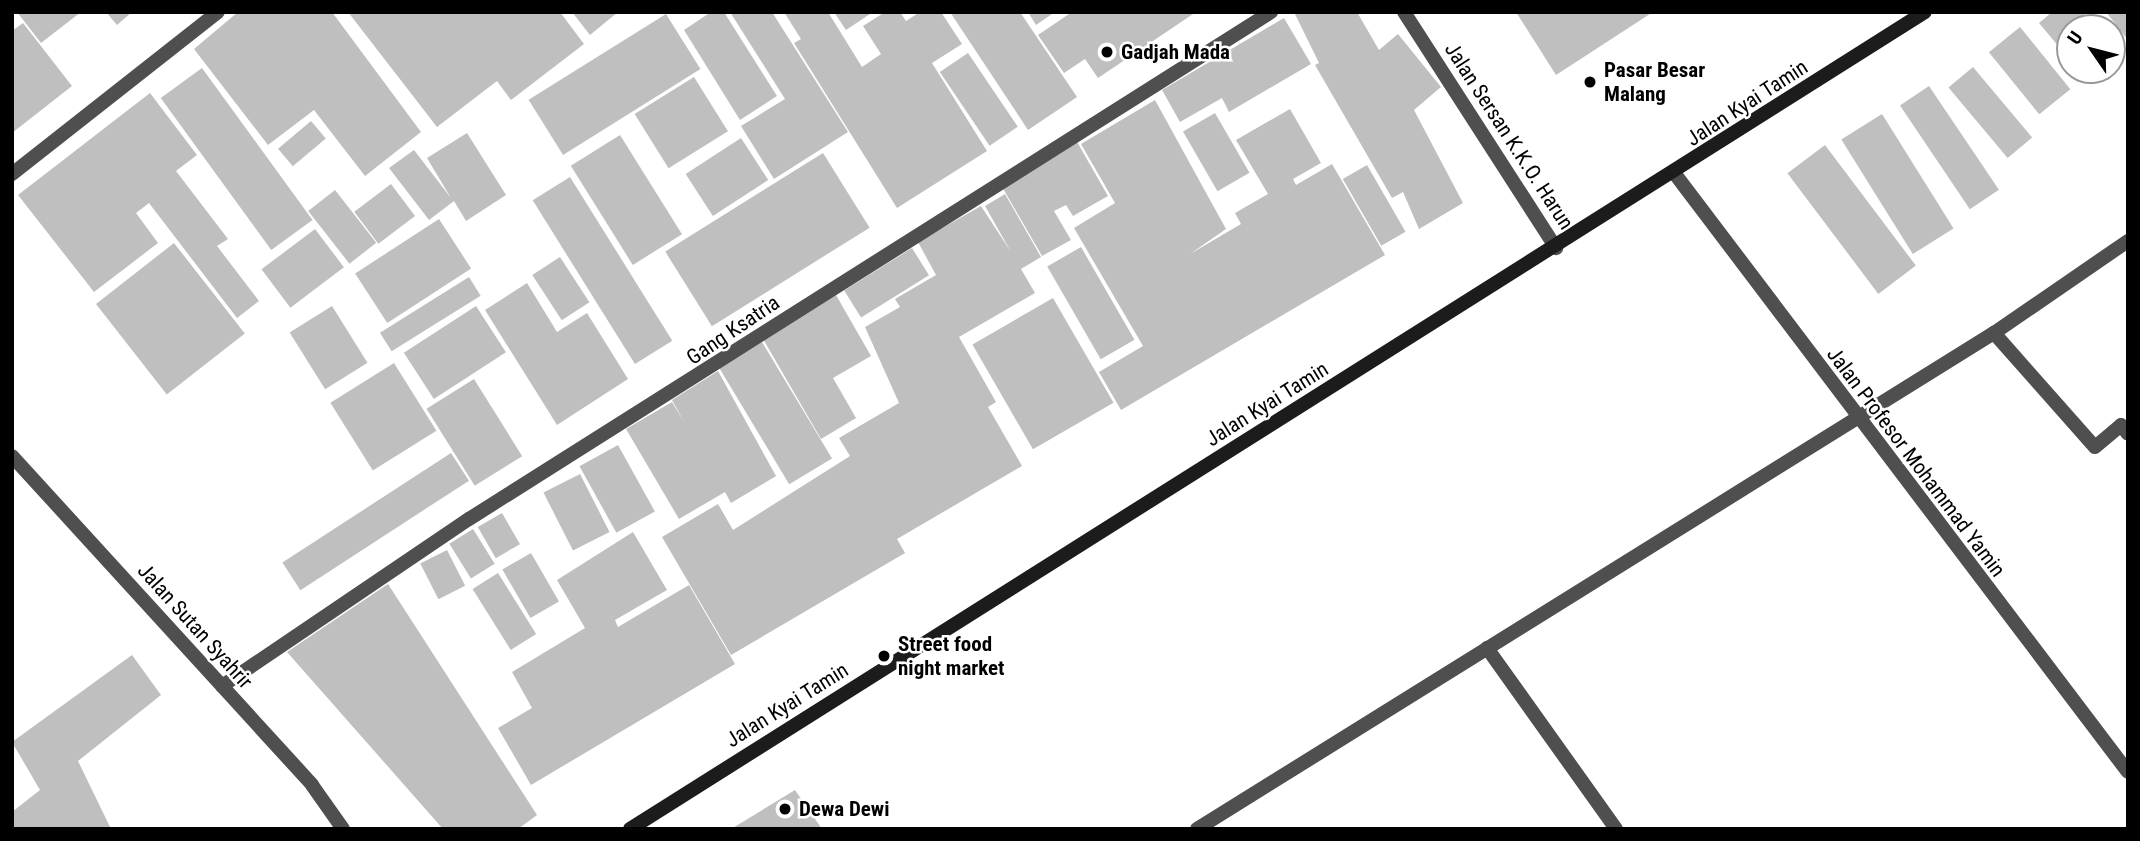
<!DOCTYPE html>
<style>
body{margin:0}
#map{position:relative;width:2140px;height:841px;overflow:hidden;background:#fff;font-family:"Roboto Condensed",sans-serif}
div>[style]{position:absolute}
.building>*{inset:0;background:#bfbfbf;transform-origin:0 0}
.minor>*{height:14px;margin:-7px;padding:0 7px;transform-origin:7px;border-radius:7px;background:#4f4f4f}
.tertiary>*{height:14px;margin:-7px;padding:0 7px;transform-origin:7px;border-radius:7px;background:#4f4f4f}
.secondary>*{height:14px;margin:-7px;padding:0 7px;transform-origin:7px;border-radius:7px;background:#1c1c1c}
.dots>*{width:19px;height:19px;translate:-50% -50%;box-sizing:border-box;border:4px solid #fff;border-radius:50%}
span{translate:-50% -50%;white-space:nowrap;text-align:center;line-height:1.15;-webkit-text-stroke:5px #fff;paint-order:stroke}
.poi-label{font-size:21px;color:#000;font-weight:700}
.left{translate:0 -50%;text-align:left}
.street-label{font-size:21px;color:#000}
.frame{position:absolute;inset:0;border:14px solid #000;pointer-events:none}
.north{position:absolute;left:2056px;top:14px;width:70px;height:70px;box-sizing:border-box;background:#fff;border:2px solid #999;border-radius:50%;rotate:305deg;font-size:19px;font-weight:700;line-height:28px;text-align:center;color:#000}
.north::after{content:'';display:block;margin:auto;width:24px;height:32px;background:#000;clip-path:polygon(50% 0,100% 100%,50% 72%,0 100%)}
</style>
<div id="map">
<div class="building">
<div style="clip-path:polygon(17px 12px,81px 12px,41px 43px)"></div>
<div style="clip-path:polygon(106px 12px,132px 12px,117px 25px)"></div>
<div style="clip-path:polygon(238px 12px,332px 12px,421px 132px,365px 176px,314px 110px,268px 145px,194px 49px)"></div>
<div style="clip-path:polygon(348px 12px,560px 12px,584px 44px,511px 100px,497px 81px,437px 127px)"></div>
<div style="clip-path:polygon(572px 12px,618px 12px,590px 35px)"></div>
<div style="clip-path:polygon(711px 12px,724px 12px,777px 96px,740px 120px,684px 30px)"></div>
<div style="clip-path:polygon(730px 12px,772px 12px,848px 132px,774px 179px,741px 126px,785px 99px)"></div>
<div style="clip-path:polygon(784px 12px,828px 12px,862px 67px,881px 54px,863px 26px,885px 12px,900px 12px,906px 21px,920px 12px,941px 12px,962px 44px,932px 63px,987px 151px,897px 208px,794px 43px,801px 39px)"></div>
<div style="clip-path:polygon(834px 12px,873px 12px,846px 30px)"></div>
<div style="clip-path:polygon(950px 12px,1020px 12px,1077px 97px,1028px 130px)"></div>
<div style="clip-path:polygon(1028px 12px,1055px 12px,1036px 25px)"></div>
<div style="clip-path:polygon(1072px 12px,1196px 12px,1098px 78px,1085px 59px,1064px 73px,1038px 35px)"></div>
<div style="clip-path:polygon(1294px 12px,1357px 12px,1379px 50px,1398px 34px,1441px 87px,1414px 110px,1463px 203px,1419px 229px,1403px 192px,1392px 198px,1315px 65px,1319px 63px)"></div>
<div style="clip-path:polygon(1516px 12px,1653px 12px,1556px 75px)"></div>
<div style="clip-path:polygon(2052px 12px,2082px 12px,2095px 28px,2070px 28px,2070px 60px,2039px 23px)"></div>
<div style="clip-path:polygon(2106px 12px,2128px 12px,2128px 40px)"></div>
<div style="left:666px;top:14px;width:65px;height:162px;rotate:58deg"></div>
<div style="clip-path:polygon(1284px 18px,1311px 64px,1229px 112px,1222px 98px,1180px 122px,1162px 90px)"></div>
<div style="clip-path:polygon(23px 23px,72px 86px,12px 133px,12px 31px)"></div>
<div style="left:2020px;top:27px;width:80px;height:40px;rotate:51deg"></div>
<div style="left:968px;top:53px;width:89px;height:34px;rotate:56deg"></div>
<div style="left:1973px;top:67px;width:92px;height:32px;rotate:50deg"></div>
<div style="left:202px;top:68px;width:188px;height:51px;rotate:54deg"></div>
<div style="clip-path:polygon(2079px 70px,2107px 70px,2090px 84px)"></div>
<div style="left:694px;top:77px;width:64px;height:70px;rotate:58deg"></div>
<div style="left:1929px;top:86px;width:125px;height:35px;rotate:56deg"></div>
<div style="clip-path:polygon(150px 93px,197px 155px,176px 171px,228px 239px,217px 246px,259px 301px,237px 318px,149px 203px,136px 213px,158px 243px,94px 292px,18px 195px)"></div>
<div style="clip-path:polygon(1155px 100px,1226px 229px,1190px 254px,1241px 224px,1235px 213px,1268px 194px,1236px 140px,1290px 109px,1321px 163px,1293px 179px,1296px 185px,1332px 164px,1385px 255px,1121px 410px,1099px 372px,1143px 346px,1074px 228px,1115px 203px,1081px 144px)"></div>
<div style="left:1215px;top:113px;width:69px;height:37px;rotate:60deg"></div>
<div style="left:1882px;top:114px;width:135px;height:48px;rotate:58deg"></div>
<div style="left:311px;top:121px;width:23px;height:43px;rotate:50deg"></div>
<div style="clip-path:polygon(467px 133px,506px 195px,466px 221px,454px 201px,429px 220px,389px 168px,414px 150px,451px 198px,427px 158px)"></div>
<div style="left:620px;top:135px;width:117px;height:58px;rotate:58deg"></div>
<div style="left:741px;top:138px;width:50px;height:66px;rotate:57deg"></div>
<div style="clip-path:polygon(1076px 140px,1108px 196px,1073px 216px,1066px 205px,1054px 211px,1071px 240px,1042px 256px,1001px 185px)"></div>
<div style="left:1825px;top:145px;width:151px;height:47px;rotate:53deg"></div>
<div style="left:823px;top:153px;width:88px;height:186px;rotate:58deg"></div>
<div style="left:1367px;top:165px;width:77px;height:28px;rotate:60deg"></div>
<div style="left:570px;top:177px;width:193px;height:44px;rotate:58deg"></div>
<div style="left:391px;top:184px;width:40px;height:46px;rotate:53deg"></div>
<div style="left:335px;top:190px;width:67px;height:34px;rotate:52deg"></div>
<div style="clip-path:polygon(1005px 194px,1041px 257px,1021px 269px,1035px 293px,959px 337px,996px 402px,988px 407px,1022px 466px,897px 539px,905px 553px,731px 655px,662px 537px,718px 504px,733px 530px,850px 456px,839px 438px,899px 403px,865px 327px,900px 307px,895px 299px,936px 275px,918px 242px,981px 206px,1011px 252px,985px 206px)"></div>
<div style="left:439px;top:219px;width:59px;height:100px;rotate:57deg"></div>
<div style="left:315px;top:229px;width:48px;height:67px;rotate:53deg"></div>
<div style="left:174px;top:243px;width:115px;height:99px;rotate:52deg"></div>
<div style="left:1081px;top:247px;width:107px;height:39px;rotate:60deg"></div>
<div style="left:912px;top:248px;width:32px;height:80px;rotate:58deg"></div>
<div style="left:560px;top:257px;width:54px;height:33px;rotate:57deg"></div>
<div style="left:469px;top:277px;width:22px;height:105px;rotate:58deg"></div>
<div style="clip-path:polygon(527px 283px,557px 332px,587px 313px,628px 379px,557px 425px,485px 310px)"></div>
<div style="clip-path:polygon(836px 295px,871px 356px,833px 378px,856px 418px,821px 439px,763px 339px)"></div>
<div style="left:1053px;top:298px;width:121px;height:93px;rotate:60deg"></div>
<div style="left:332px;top:306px;width:67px;height:50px;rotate:58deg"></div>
<div style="left:476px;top:306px;width:55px;height:86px;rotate:57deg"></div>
<div style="left:762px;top:342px;width:136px;height:50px;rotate:59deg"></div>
<div style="left:394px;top:363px;width:80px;height:75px;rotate:58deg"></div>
<div style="clip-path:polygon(718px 371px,776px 476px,731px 503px,725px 492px,679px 519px,626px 429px,672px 402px,684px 422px,672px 400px)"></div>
<div style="left:474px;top:379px;width:91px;height:56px;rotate:58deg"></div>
<div style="left:618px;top:445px;width:76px;height:44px;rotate:61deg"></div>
<div style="left:451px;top:453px;width:33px;height:201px;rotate:57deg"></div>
<div style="left:580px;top:474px;width:65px;height:41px;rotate:63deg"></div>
<div style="left:502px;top:513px;width:36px;height:28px;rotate:60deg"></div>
<div style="left:473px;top:529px;width:41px;height:28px;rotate:58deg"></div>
<div style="clip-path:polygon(633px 532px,667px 590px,615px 620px,618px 627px,689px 585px,735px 664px,531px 785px,498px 728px,532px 708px,512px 672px,585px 628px,557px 580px)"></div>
<div style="left:447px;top:550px;width:40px;height:30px;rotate:63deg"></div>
<div style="left:531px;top:553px;width:56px;height:33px;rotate:60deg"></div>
<div style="left:498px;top:573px;width:72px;height:30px;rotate:58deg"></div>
<div style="clip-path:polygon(388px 584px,537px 815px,518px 829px,443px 829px,287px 652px)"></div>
<div style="clip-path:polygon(132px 655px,161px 695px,78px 761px,111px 829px,12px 829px,12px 812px,40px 790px,12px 742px)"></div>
<div style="clip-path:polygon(795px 790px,822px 829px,731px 829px)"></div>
</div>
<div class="minor">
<div style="left:1404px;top:12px;width:281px;rotate:57.2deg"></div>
<div style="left:12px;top:174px;width:262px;rotate:-38.2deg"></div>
<div style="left:1675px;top:174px;width:750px;rotate:52.86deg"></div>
<div style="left:1994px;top:333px;width:152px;rotate:48.5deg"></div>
<div style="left:2095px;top:447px;width:34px;rotate:-40deg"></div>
<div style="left:2121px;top:425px;width:11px;rotate:52deg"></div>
<div style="left:1487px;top:648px;width:222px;rotate:54.5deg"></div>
<div style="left:222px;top:686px;width:298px;rotate:-34.1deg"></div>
<div style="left:469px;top:519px;width:949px;rotate:-32.3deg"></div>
<div style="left:1197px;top:829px;width:939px;rotate:-31.9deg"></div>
<div style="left:1994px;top:333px;width:163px;rotate:-34.5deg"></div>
</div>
<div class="tertiary">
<div style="left:12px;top:456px;width:445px;rotate:47.6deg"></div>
<div style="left:312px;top:785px;width:54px;rotate:54.8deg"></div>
</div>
<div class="secondary">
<div style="left:630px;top:829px;width:1531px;rotate:-32.25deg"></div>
</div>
<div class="dots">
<div style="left:1107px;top:52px;background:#000"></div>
<div style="left:1590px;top:82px;background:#000"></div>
<div style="left:884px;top:656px;background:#000"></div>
<div style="left:785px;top:809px;background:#000"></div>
</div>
<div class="poi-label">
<span class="left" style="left:1121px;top:52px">Gadjah Mada</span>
<span class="left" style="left:1604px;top:82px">Pasar Besar<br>Malang</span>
<span class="left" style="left:898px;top:656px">Street food<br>night market</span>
<span class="left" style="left:799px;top:809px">Dewa Dewi</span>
</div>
<div class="street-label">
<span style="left:1747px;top:103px;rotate:-33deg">Jalan Kyai Tamin</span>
<span style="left:1509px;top:136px;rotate:57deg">Jalan Sersan K.K.O. Harun</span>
<span style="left:733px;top:330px;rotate:-34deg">Gang Ksatria</span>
<span style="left:1267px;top:404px;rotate:-32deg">Jalan Kyai Tamin</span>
<span style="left:1916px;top:462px;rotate:53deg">Jalan Profesor Mohammad Yamin</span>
<span style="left:195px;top:626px;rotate:48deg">Jalan Sutan Syahrir</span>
<span style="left:787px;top:705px;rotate:-32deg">Jalan Kyai Tamin</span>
</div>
<div class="frame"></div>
<div class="north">U</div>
</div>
